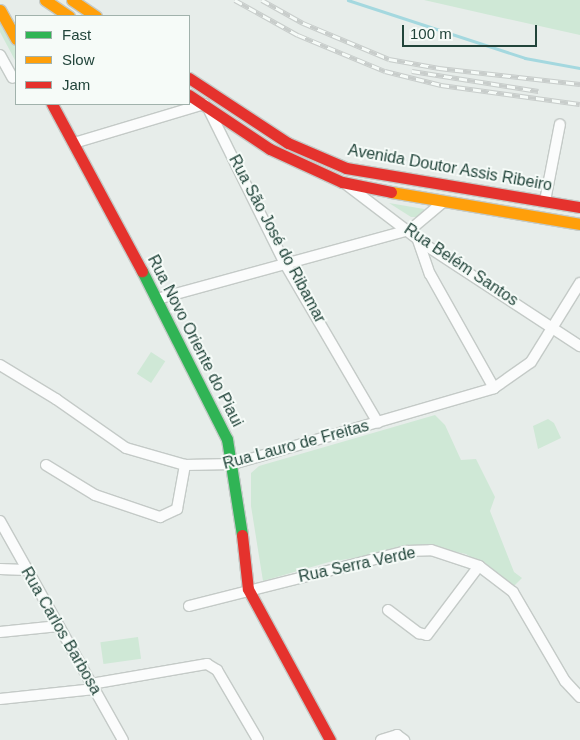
<!DOCTYPE html>
<meta charset="utf-8">
<style>
body{margin:0}
#map{position:relative;width:580px;height:740px;overflow:hidden;background:#e7edea;font-family:Arial,sans-serif}
div>[style]{position:absolute}
.green>*{inset:0;background:#cfe8d6;transform-origin:0 0}
.stream>*{height:2.5px;margin:-1.25px;padding:0 1.25px;transform-origin:1.25px;border-radius:1.25px;background:#a4d8df}
.roads{filter:drop-shadow(1px 0 #c4cac7) drop-shadow(-1px 0 #c4cac7) drop-shadow(0 1px #c4cac7) drop-shadow(0 -1px #c4cac7)}
.street>*{height:10px;margin:-5px;padding:0 5px;transform-origin:5px;border-radius:5px;background:#fbfcfc}
.fast>*{height:11px;margin:-5.5px;padding:0 5.5px;transform-origin:5.5px;border-radius:5.5px;background:#30b455}
.slow>*{height:11px;margin:-5.5px;padding:0 5.5px;transform-origin:5.5px;border-radius:5.5px;background:#ff9f0a}
.jam>*{height:11px;margin:-5.5px;padding:0 5.5px;transform-origin:5.5px;border-radius:5.5px;background:#e5322d}
.rail>*{height:4.5px;margin-top:-2.25px;transform-origin:0;background:repeating-linear-gradient(90deg,#f6fbf8 0 8px,#c8cdcb 0 16px);box-sizing:border-box;border-block:1px solid #c8cdcb}
span{translate:-50% -50%;white-space:nowrap;text-align:center;line-height:1.15;-webkit-text-stroke:4px #f6fbf8;paint-order:stroke}
.street-label{font-size:16px;color:#21443a}
.legend{position:absolute;left:15px;top:15px;width:175px;height:90px;box-sizing:border-box;background:#f6fbf8;border:1px solid #a1b2ac;margin:0;padding:6px 9px;list-style:none;font-size:15px;color:#21443a}
.legend li{display:flex;align-items:center;gap:10px;height:25px}
.legend b{width:25px;border:1px solid #a1b2ac}
.scale{position:absolute;left:402px;top:25px;width:135px;height:22px;box-sizing:border-box;border:2px solid #21443a;border-top:0;padding-left:6px;font-size:15px;line-height:18px;white-space:nowrap;color:#21443a;-webkit-text-stroke:4px #f6fbf8;paint-order:stroke}
</style>
<div id="map">
<div class="green">
<div style="clip-path:polygon(424px 0,580px 0,580px 35px,503px 18px)"></div>
<div style="clip-path:polygon(0 15px,16px 46px,16px 62px,0 32px)"></div>
<div style="clip-path:polygon(389px 203px,424px 209px,424px 210px,418px 217px,411px 217px)"></div>
<div style="left:151px;top:352px;width:17px;height:26px;rotate:33deg"></div>
<div style="clip-path:polygon(435px 415px,445px 425px,461px 460px,476px 459px,495px 497px,490px 511px,514px 572px,522px 578px,514px 586px,466px 554px,428px 546px,329px 562px,263px 581px,251px 506px,251px 473px,259px 466px)"></div>
<div style="clip-path:polygon(548px 419px,554px 423px,561px 438px,538px 449px,533px 426px)"></div>
<div style="left:138px;top:637px;width:22px;height:38px;rotate:82deg"></div>
</div>
<div class="stream">
<div style="left:348px;top:0;width:186px;rotate:18.1deg"></div>
<div style="left:525px;top:58px;width:56px;rotate:10.3deg"></div>
</div>
<div class="roads">
<div class="street">
<div style="left:0;top:55px;width:26px;rotate:61deg"></div>
<div style="left:210px;top:112px;width:167px;rotate:63.7deg"></div>
<div style="left:284px;top:262px;width:186px;rotate:59.7deg"></div>
<div style="left:74px;top:143px;width:136px;rotate:-16.7deg"></div>
<div style="left:347px;top:185px;width:101px;rotate:37.3deg"></div>
<div style="left:427px;top:246px;width:183px;rotate:33.2deg"></div>
<div style="left:545px;top:201px;width:78px;rotate:-79deg"></div>
<div style="left:410px;top:230px;width:42px;rotate:-40.2deg"></div>
<div style="left:418px;top:240px;width:36px;rotate:71deg"></div>
<div style="left:430px;top:274px;width:131px;rotate:60.7deg"></div>
<div style="left:157px;top:299px;width:262px;rotate:-15.3deg"></div>
<div style="left:0;top:365px;width:66px;rotate:31.3deg"></div>
<div style="left:56px;top:399px;width:85px;rotate:35deg"></div>
<div style="left:126px;top:448px;width:61px;rotate:16.1deg"></div>
<div style="left:185px;top:465px;width:48px;rotate:-1.2deg"></div>
<div style="left:233px;top:464px;width:272px;rotate:-16.2deg"></div>
<div style="left:494px;top:388px;width:45px;rotate:-35.1deg"></div>
<div style="left:531px;top:362px;width:93px;rotate:-58.2deg"></div>
<div style="left:46px;top:465px;width:57px;rotate:31.5deg"></div>
<div style="left:95px;top:495px;width:69px;rotate:18.7deg"></div>
<div style="left:160px;top:517px;width:19px;rotate:-25deg"></div>
<div style="left:177px;top:509px;width:45px;rotate:-79.7deg"></div>
<div style="left:0;top:521px;width:251px;rotate:60.7deg"></div>
<div style="left:0;top:569px;width:26px;rotate:2deg"></div>
<div style="left:189px;top:606px;width:225px;rotate:-14.2deg"></div>
<div style="left:407px;top:551px;width:24px;rotate:-2deg"></div>
<div style="left:431px;top:550px;width:51px;rotate:18.4deg"></div>
<div style="left:479px;top:566px;width:43px;rotate:37.4deg"></div>
<div style="left:513px;top:592px;width:103px;rotate:59.7deg"></div>
<div style="left:565px;top:681px;width:22px;rotate:47deg"></div>
<div style="left:388px;top:610px;width:39px;rotate:37deg"></div>
<div style="left:419px;top:633px;width:8px;rotate:14deg"></div>
<div style="left:427px;top:635px;width:86px;rotate:-53deg"></div>
<div style="left:0;top:632px;width:59px;rotate:-5.8deg"></div>
<div style="left:91px;top:684px;width:118px;rotate:-9.8deg"></div>
<div style="left:207px;top:664px;width:12px;rotate:31deg"></div>
<div style="left:217px;top:670px;width:81px;rotate:59.6deg"></div>
<div style="left:0;top:699px;width:95px;rotate:-6.1deg"></div>
<div style="left:381px;top:740px;width:17px;rotate:-17deg"></div>
<div style="left:397px;top:735px;width:9px;rotate:36deg"></div>
</div>
<div class="fast">
<div style="left:142px;top:271px;width:188px;rotate:63.2deg"></div>
<div style="left:227px;top:439px;width:97px;rotate:81.1deg"></div>
</div>
<div class="slow">
<div style="left:45px;top:0;width:29px;rotate:34deg"></div>
<div style="left:72px;top:0;width:29px;rotate:34deg"></div>
<div style="left:0;top:10px;width:33px;rotate:61deg"></div>
<div style="left:391px;top:192px;width:192px;rotate:9.6deg"></div>
</div>
<div class="jam">
<div style="left:189px;top:78px;width:118px;rotate:33.3deg"></div>
<div style="left:288px;top:143px;width:63px;rotate:23.3deg"></div>
<div style="left:346px;top:168px;width:237px;rotate:9.5deg"></div>
<div style="left:189px;top:95px;width:97px;rotate:33.7deg"></div>
<div style="left:270px;top:149px;width:79px;rotate:24.6deg"></div>
<div style="left:342px;top:182px;width:50px;rotate:11.5deg"></div>
<div style="left:52px;top:104px;width:190px;rotate:61.7deg"></div>
<div style="left:242px;top:535px;width:54px;rotate:83.7deg"></div>
<div style="left:248px;top:589px;width:172px;rotate:61.5deg"></div>
</div>
</div>
<div class="rail">
<div style="left:235px;top:0;width:72px;rotate:29.1deg"></div>
<div style="left:298px;top:35px;width:94px;rotate:22.5deg"></div>
<div style="left:385px;top:71px;width:58px;rotate:14deg"></div>
<div style="left:441px;top:85px;width:140px;rotate:7.8deg"></div>
<div style="left:262px;top:0;width:47px;rotate:29.3deg"></div>
<div style="left:303px;top:23px;width:93px;rotate:22.7deg"></div>
<div style="left:389px;top:59px;width:51px;rotate:10.2deg"></div>
<div style="left:439px;top:68px;width:142px;rotate:6.5deg"></div>
<div style="left:412px;top:71px;width:128px;rotate:9deg"></div>
</div>
<div class="street-label">
<span style="left:450px;top:168px;rotate:10deg">Avenida Doutor Assis Ribeiro</span>
<span style="left:277px;top:239px;rotate:62deg">Rua São José do Ribamar</span>
<span style="left:461px;top:265px;rotate:34deg">Rua Belém Santos</span>
<span style="left:195px;top:341px;rotate:63deg">Rua Novo Oriente do Piaui</span>
<span style="left:296px;top:445px;rotate:-15deg">Rua Lauro de Freitas</span>
<span style="left:357px;top:565px;rotate:-12deg">Rua Serra Verde</span>
<span style="left:61px;top:631px;rotate:60deg">Rua Carlos Barbosa</span>
</div>
<ul class="legend">
<li><b style="height:6px;background:#30b455"></b>Fast</li>
<li><b style="height:6px;background:#ff9f0a"></b>Slow</li>
<li><b style="height:6px;background:#e5322d"></b>Jam</li>
</ul>
<div class="scale">100 m</div>
</div>
